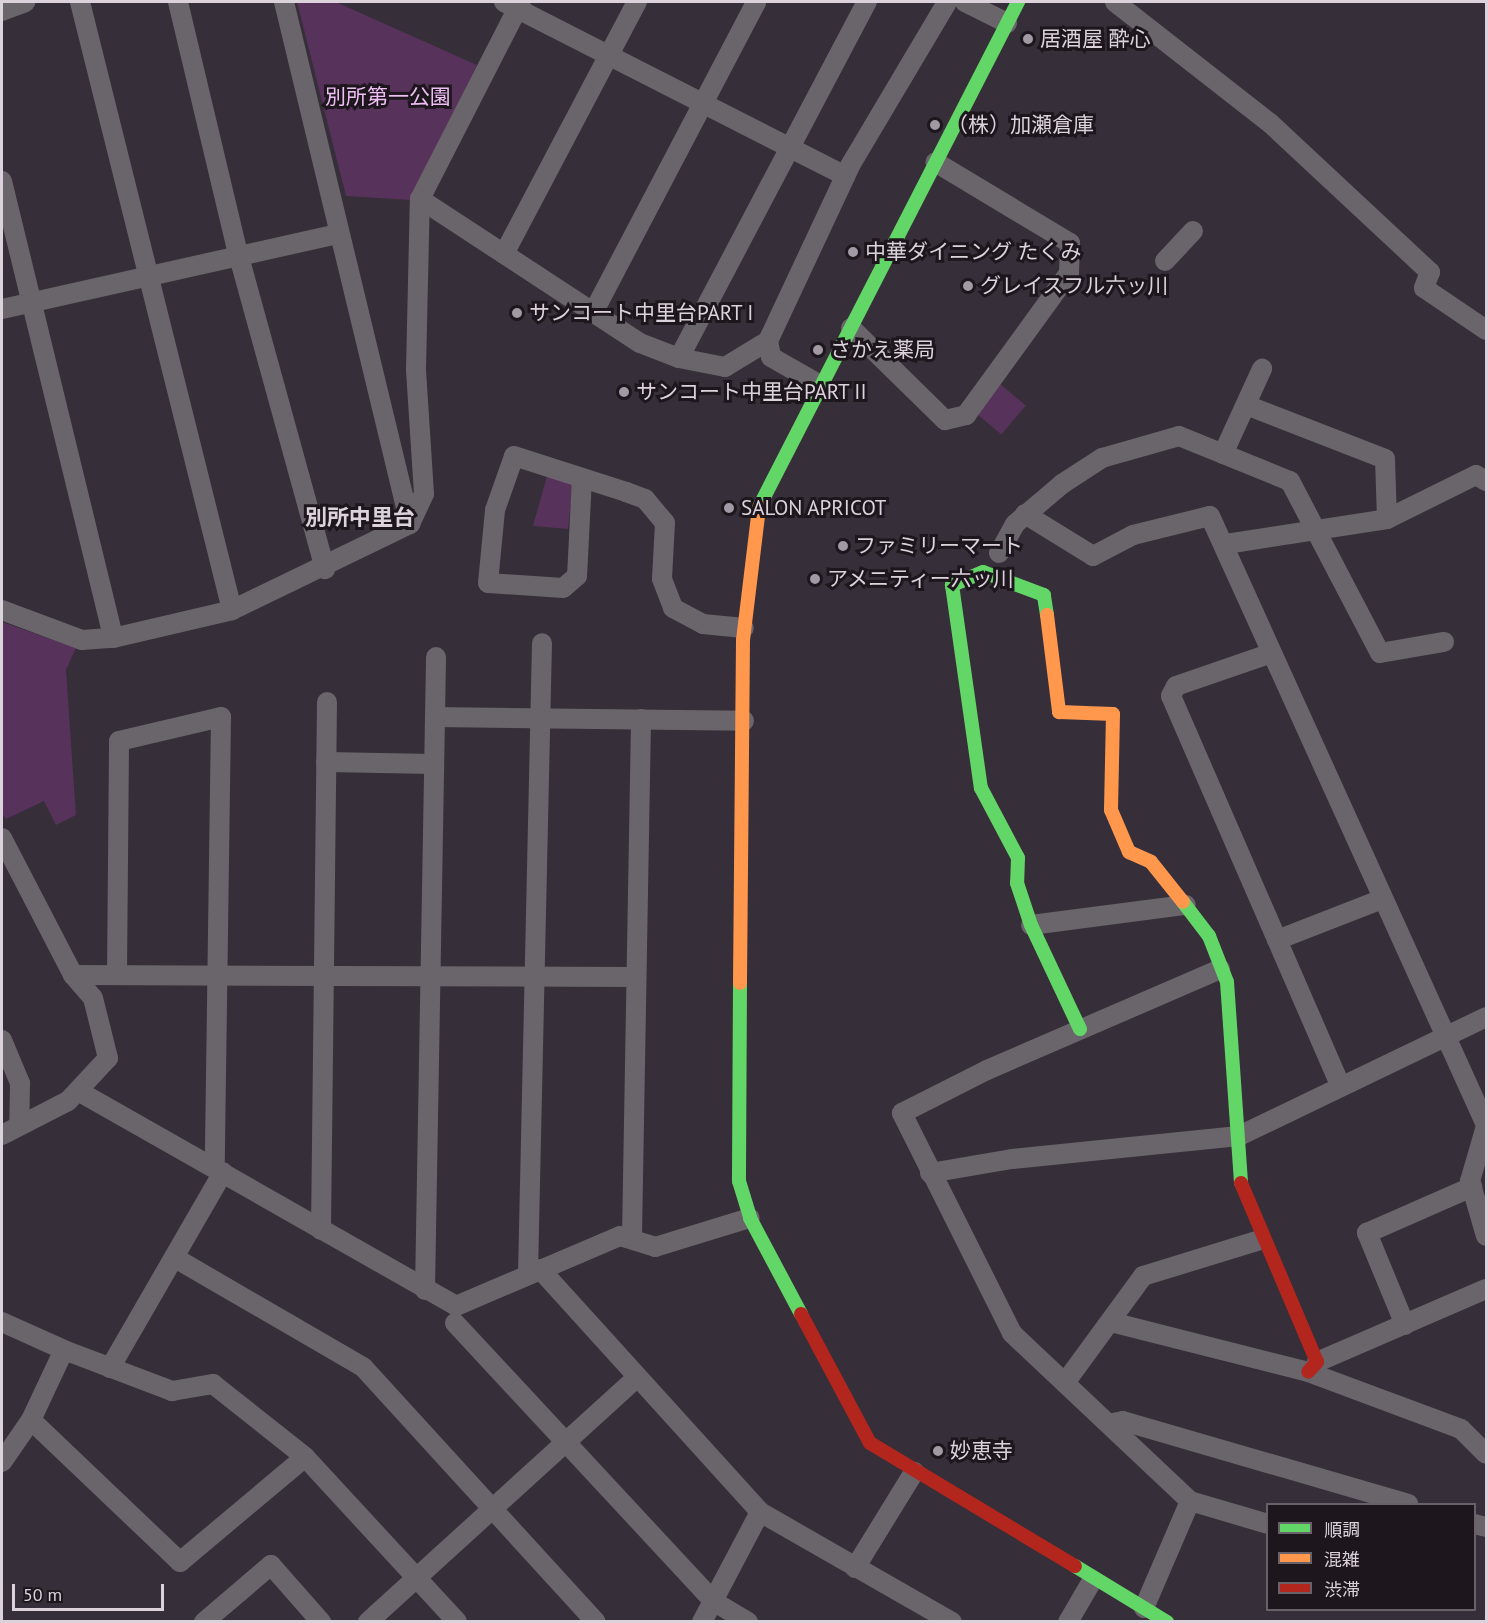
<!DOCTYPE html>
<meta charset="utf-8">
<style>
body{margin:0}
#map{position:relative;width:1488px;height:1623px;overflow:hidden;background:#362e38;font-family:"PT Sans","Noto Sans JP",sans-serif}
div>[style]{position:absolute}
.green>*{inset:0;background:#57325b;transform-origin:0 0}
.street>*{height:20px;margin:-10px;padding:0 10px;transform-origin:10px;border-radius:10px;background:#6a646b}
.fast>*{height:14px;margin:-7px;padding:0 7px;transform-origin:7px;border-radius:7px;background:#63d668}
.slow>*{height:14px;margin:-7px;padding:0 7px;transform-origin:7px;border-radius:7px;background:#ff974d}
.jam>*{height:14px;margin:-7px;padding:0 7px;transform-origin:7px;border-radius:7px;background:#b3261e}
.dots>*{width:16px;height:16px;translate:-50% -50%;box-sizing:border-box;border:3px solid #1d161d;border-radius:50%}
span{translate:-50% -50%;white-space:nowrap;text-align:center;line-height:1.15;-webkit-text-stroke:6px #1d161d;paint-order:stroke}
.poi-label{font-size:21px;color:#dbd2dc}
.left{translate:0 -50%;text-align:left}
.park-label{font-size:21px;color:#efbef5}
.neighbourhood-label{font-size:22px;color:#dbd2dc;font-weight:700}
.frame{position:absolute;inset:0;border:3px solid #dbd2dc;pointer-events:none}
.legend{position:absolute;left:1266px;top:1503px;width:210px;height:108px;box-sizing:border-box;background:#1d161d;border:2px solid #696169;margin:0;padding:8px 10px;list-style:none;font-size:18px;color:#dbd2dc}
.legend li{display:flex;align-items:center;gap:12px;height:30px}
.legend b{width:30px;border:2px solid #696169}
.scale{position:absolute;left:12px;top:1584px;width:152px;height:27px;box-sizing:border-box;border:3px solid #dbd2dc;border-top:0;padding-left:8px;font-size:18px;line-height:21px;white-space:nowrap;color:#dbd2dc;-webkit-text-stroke:4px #1d161d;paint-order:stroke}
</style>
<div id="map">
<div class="green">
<div style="clip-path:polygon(297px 2px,338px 3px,477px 65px,411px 200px,346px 196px)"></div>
<div style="left:999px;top:383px;width:35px;height:38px;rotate:40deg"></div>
<div style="clip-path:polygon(547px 476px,573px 484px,568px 529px,533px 526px)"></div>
<div style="clip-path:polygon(2px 622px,76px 648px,66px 670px,76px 815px,56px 825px,44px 801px,6px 819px,2px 814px)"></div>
</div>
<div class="street">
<div style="left:80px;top:2px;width:627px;rotate:75.96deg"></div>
<div style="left:178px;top:2px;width:258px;rotate:76.6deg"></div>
<div style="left:238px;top:253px;width:328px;rotate:74.6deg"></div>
<div style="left:284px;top:2px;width:537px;rotate:76.43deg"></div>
<div style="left:504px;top:2px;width:383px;rotate:27deg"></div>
<div style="left:965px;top:2px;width:47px;rotate:26.6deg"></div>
<div style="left:1115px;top:2px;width:197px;rotate:38deg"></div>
<div style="left:1270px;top:123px;width:219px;rotate:43deg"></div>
<div style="left:1430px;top:272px;width:17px;rotate:111deg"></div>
<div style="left:1424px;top:288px;width:75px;rotate:34.1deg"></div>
<div style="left:2px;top:11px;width:25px;rotate:-21deg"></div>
<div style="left:2px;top:181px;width:470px;rotate:76.3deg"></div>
<div style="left:420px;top:199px;width:263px;rotate:33.2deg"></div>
<div style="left:640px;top:343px;width:42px;rotate:21deg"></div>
<div style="left:679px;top:358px;width:47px;rotate:11.1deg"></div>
<div style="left:725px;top:367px;width:50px;rotate:-31.2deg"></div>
<div style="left:768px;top:341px;width:195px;rotate:-64.9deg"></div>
<div style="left:851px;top:164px;width:188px;rotate:-59.3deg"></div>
<div style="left:504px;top:254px;width:285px;rotate:-62.2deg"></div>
<div style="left:1165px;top:261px;width:41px;rotate:-47deg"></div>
<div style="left:2px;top:309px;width:344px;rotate:-12.6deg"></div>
<div style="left:593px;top:313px;width:351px;rotate:-62.3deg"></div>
<div style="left:851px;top:328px;width:132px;rotate:44.4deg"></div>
<div style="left:945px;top:420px;width:22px;rotate:-13deg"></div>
<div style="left:966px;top:415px;width:175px;rotate:-54deg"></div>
<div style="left:1069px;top:273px;width:30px;rotate:-88deg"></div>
<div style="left:1070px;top:243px;width:157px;rotate:-149deg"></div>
<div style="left:768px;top:341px;width:16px;rotate:79deg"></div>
<div style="left:771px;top:357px;width:56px;rotate:29.7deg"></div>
<div style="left:679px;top:358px;width:403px;rotate:-62.2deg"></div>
<div style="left:1246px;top:405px;width:149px;rotate:21.2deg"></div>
<div style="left:1385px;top:459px;width:60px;rotate:88.1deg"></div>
<div style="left:1223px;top:454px;width:94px;rotate:-65.4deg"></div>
<div style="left:582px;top:478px;width:98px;rotate:92.9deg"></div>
<div style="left:577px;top:576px;width:18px;rotate:139deg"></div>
<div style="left:563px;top:588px;width:75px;rotate:-176.2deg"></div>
<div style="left:488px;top:583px;width:73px;rotate:-84.5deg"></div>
<div style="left:495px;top:510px;width:57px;rotate:-70.6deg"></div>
<div style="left:514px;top:456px;width:118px;rotate:17.8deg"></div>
<div style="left:626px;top:492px;width:20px;rotate:20deg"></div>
<div style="left:645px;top:499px;width:31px;rotate:50deg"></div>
<div style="left:665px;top:523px;width:56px;rotate:93.1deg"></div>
<div style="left:662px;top:579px;width:31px;rotate:69deg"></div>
<div style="left:673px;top:608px;width:34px;rotate:28deg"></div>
<div style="left:703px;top:624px;width:41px;rotate:5.6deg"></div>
<div style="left:1025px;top:514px;width:80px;rotate:31.7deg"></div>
<div style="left:1093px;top:556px;width:45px;rotate:-27.7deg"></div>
<div style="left:1133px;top:535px;width:79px;rotate:-13.9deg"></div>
<div style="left:1210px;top:516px;width:669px;rotate:65.62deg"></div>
<div style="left:1226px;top:544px;width:163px;rotate:-8.8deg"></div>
<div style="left:1387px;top:519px;width:99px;rotate:-26.3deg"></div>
<div style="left:1476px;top:475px;width:12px;rotate:31deg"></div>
<div style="left:999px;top:553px;width:33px;rotate:-61deg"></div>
<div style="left:1015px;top:524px;width:62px;rotate:-40.4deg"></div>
<div style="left:1062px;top:484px;width:48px;rotate:-33deg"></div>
<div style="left:1102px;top:458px;width:80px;rotate:-15.9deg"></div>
<div style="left:1179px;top:436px;width:120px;rotate:22.1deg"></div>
<div style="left:1290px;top:481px;width:194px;rotate:62.4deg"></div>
<div style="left:1380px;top:653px;width:65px;rotate:-9.8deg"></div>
<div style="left:2px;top:610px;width:85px;rotate:20.6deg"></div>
<div style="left:82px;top:640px;width:31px;rotate:-4deg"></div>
<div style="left:113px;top:638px;width:122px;rotate:-13.2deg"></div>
<div style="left:232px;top:610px;width:198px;rotate:-25.8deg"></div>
<div style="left:410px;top:524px;width:33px;rotate:-65deg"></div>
<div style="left:424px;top:494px;width:125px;rotate:-93.7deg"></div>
<div style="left:416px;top:369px;width:170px;rotate:-88.7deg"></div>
<div style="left:420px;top:199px;width:221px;rotate:-62.9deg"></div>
<div style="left:1269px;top:654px;width:98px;rotate:161deg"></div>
<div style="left:1176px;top:686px;width:11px;rotate:117deg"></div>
<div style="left:1171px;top:696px;width:426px;rotate:66.5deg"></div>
<div style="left:435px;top:717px;width:309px;rotate:0.7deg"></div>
<div style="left:326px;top:762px;width:108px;rotate:1.1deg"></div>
<div style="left:2px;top:838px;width:154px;rotate:62.6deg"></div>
<div style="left:73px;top:975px;width:30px;rotate:49deg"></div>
<div style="left:93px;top:998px;width:62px;rotate:76deg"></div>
<div style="left:108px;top:1058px;width:59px;rotate:132.9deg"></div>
<div style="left:68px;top:1101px;width:74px;rotate:152.7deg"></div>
<div style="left:1031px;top:925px;width:156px;rotate:-7.4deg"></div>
<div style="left:1277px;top:940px;width:113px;rotate:-21.3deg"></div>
<div style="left:73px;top:975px;width:563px;rotate:0.2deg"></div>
<div style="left:117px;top:975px;width:234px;rotate:-89.5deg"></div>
<div style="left:119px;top:741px;width:105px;rotate:-13.2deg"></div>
<div style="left:221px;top:717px;width:451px;rotate:90.8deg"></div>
<div style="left:2px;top:1040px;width:47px;rotate:67.3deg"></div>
<div style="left:20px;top:1083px;width:39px;rotate:91deg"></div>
<div style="left:78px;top:1091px;width:435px;rotate:29.6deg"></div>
<div style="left:456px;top:1306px;width:178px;rotate:-23.1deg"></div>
<div style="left:620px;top:1236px;width:37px;rotate:17deg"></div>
<div style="left:655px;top:1247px;width:99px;rotate:-17deg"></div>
<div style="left:1486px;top:1126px;width:57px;rotate:106.2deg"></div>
<div style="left:1470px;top:1181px;width:57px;rotate:73.8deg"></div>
<div style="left:930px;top:1173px;width:83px;rotate:-9.7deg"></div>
<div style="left:1012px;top:1159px;width:228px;rotate:-5.8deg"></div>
<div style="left:1239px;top:1136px;width:274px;rotate:-25.7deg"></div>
<div style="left:321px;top:1230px;width:528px;rotate:-89.35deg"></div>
<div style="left:632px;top:1236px;width:517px;rotate:-89deg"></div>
<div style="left:175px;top:1258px;width:217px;rotate:30.1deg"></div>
<div style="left:363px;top:1367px;width:345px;rotate:47.6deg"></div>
<div style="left:540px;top:1269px;width:328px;rotate:47.8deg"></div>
<div style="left:760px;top:1512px;width:221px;rotate:29.8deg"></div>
<div style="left:528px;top:1274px;width:631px;rotate:-88.73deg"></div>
<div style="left:425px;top:1290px;width:633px;rotate:-89deg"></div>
<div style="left:2px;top:1322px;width:68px;rotate:24.3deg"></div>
<div style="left:1111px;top:1322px;width:203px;rotate:14.2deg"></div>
<div style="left:1308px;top:1372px;width:163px;rotate:20.4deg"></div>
<div style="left:1461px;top:1429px;width:35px;rotate:45deg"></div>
<div style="left:455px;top:1323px;width:379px;rotate:47.1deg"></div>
<div style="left:713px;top:1601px;width:41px;rotate:31deg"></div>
<div style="left:1405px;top:1325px;width:100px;rotate:-112.4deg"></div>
<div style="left:1367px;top:1233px;width:115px;rotate:-23.7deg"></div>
<div style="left:1317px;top:1362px;width:184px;rotate:-23.4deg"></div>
<div style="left:110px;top:1368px;width:226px;rotate:-60deg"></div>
<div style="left:1067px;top:1380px;width:129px;rotate:-53.8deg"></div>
<div style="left:1143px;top:1276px;width:122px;rotate:-17.1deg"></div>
<div style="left:31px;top:1420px;width:206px;rotate:43.6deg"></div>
<div style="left:180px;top:1562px;width:163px;rotate:-40deg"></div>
<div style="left:1112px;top:1423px;width:11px;rotate:-10deg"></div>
<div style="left:1123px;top:1421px;width:297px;rotate:16.2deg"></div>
<div style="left:2px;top:1462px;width:51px;rotate:-55.4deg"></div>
<div style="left:31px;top:1420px;width:77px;rotate:-64.8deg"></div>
<div style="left:64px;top:1350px;width:116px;rotate:20.8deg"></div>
<div style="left:172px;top:1391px;width:42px;rotate:-9.7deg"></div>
<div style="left:213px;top:1384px;width:117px;rotate:38.4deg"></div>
<div style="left:305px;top:1457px;width:224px;rotate:47.3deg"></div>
<div style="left:1190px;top:1501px;width:81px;rotate:16.4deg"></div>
<div style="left:1474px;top:1524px;width:12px;rotate:14deg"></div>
<div style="left:855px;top:1568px;width:113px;rotate:-58.4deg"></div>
<div style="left:1144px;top:1608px;width:116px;rotate:-66.7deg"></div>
<div style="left:1190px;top:1501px;width:245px;rotate:-136.7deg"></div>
<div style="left:1012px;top:1333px;width:246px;rotate:-116.6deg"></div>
<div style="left:902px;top:1113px;width:95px;rotate:-26.8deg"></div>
<div style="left:987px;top:1070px;width:254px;rotate:-23.4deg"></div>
<div style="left:204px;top:1622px;width:88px;rotate:-40.4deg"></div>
<div style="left:271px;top:1565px;width:76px;rotate:48.7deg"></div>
<div style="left:368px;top:1622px;width:364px;rotate:-42.3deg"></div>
<div style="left:702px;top:1622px;width:124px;rotate:-62.2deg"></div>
<div style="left:1068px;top:1622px;width:48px;rotate:-59.7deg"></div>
</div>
<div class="fast">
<div style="left:759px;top:507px;width:568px;rotate:-62.85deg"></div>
<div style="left:1047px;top:615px;width:20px;rotate:-99deg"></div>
<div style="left:1044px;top:595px;width:65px;rotate:-159.3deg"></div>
<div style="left:983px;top:572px;width:34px;rotate:157deg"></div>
<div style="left:952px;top:585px;width:205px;rotate:81.9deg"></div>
<div style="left:981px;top:788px;width:79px;rotate:62.1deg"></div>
<div style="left:1018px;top:858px;width:25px;rotate:92deg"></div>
<div style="left:1017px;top:883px;width:44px;rotate:71.6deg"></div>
<div style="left:1031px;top:925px;width:115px;rotate:64.8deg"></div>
<div style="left:1183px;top:902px;width:43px;rotate:52.6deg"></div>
<div style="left:1209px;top:936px;width:49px;rotate:68.6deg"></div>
<div style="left:1227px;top:982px;width:201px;rotate:86deg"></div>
<div style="left:740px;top:983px;width:198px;rotate:90.3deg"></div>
<div style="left:739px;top:1181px;width:39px;rotate:73deg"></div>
<div style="left:750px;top:1218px;width:109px;rotate:62deg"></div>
<div style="left:1075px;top:1566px;width:108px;rotate:31.3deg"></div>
</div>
<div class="slow">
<div style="left:1047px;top:615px;width:98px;rotate:82.9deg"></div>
<div style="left:1059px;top:712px;width:54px;rotate:2.1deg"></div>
<div style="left:1113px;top:714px;width:96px;rotate:91.2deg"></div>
<div style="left:1111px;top:810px;width:46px;rotate:66.8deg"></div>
<div style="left:1129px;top:852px;width:24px;rotate:24deg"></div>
<div style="left:1151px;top:862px;width:51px;rotate:51.3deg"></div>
<div style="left:740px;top:983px;width:343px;rotate:-89.5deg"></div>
<div style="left:743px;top:640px;width:134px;rotate:-83.1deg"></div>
</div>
<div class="jam">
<div style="left:1241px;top:1183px;width:194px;rotate:67deg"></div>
<div style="left:1317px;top:1362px;width:13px;rotate:132deg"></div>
<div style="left:801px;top:1314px;width:146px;rotate:61.9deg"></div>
<div style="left:870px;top:1443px;width:239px;rotate:31deg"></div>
</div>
<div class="dots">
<div style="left:1028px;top:39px;background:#a199a3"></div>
<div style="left:935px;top:125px;background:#a199a3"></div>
<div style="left:853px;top:252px;background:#a199a3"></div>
<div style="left:968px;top:286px;background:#a199a3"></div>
<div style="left:517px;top:313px;background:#a199a3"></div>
<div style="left:818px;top:350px;background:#a199a3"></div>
<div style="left:624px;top:392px;background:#a199a3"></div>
<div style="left:729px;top:508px;background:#a199a3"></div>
<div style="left:843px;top:546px;background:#a199a3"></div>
<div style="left:815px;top:579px;background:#a199a3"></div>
<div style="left:938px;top:1451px;background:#a199a3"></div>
</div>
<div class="poi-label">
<span class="left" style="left:1040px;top:39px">居酒屋 酔心</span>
<span class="left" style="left:947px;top:125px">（株）加瀬倉庫</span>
<span class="left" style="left:865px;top:252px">中華ダイニング たくみ</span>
<span class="left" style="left:980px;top:286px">グレイスフル六ッ川</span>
<span class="left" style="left:529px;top:313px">サンコート中里台PART I</span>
<span class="left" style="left:830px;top:350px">さかえ薬局</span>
<span class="left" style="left:636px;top:392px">サンコート中里台PART II</span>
<span class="left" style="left:741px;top:508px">SALON APRICOT</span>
<span class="left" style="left:855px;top:546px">ファミリーマート</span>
<span class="left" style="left:827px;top:579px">アメニティー六ッ川</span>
<span class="left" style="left:950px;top:1451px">妙恵寺</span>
</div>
<div class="park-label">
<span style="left:388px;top:97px">別所第一公園</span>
</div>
<div class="neighbourhood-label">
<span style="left:360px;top:518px">別所中里台</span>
</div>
<div class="frame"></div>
<ul class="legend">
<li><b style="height:8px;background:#63d668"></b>順調</li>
<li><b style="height:8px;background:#ff974d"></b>混雑</li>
<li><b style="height:8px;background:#b3261e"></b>渋滞</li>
</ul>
<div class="scale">50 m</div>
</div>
